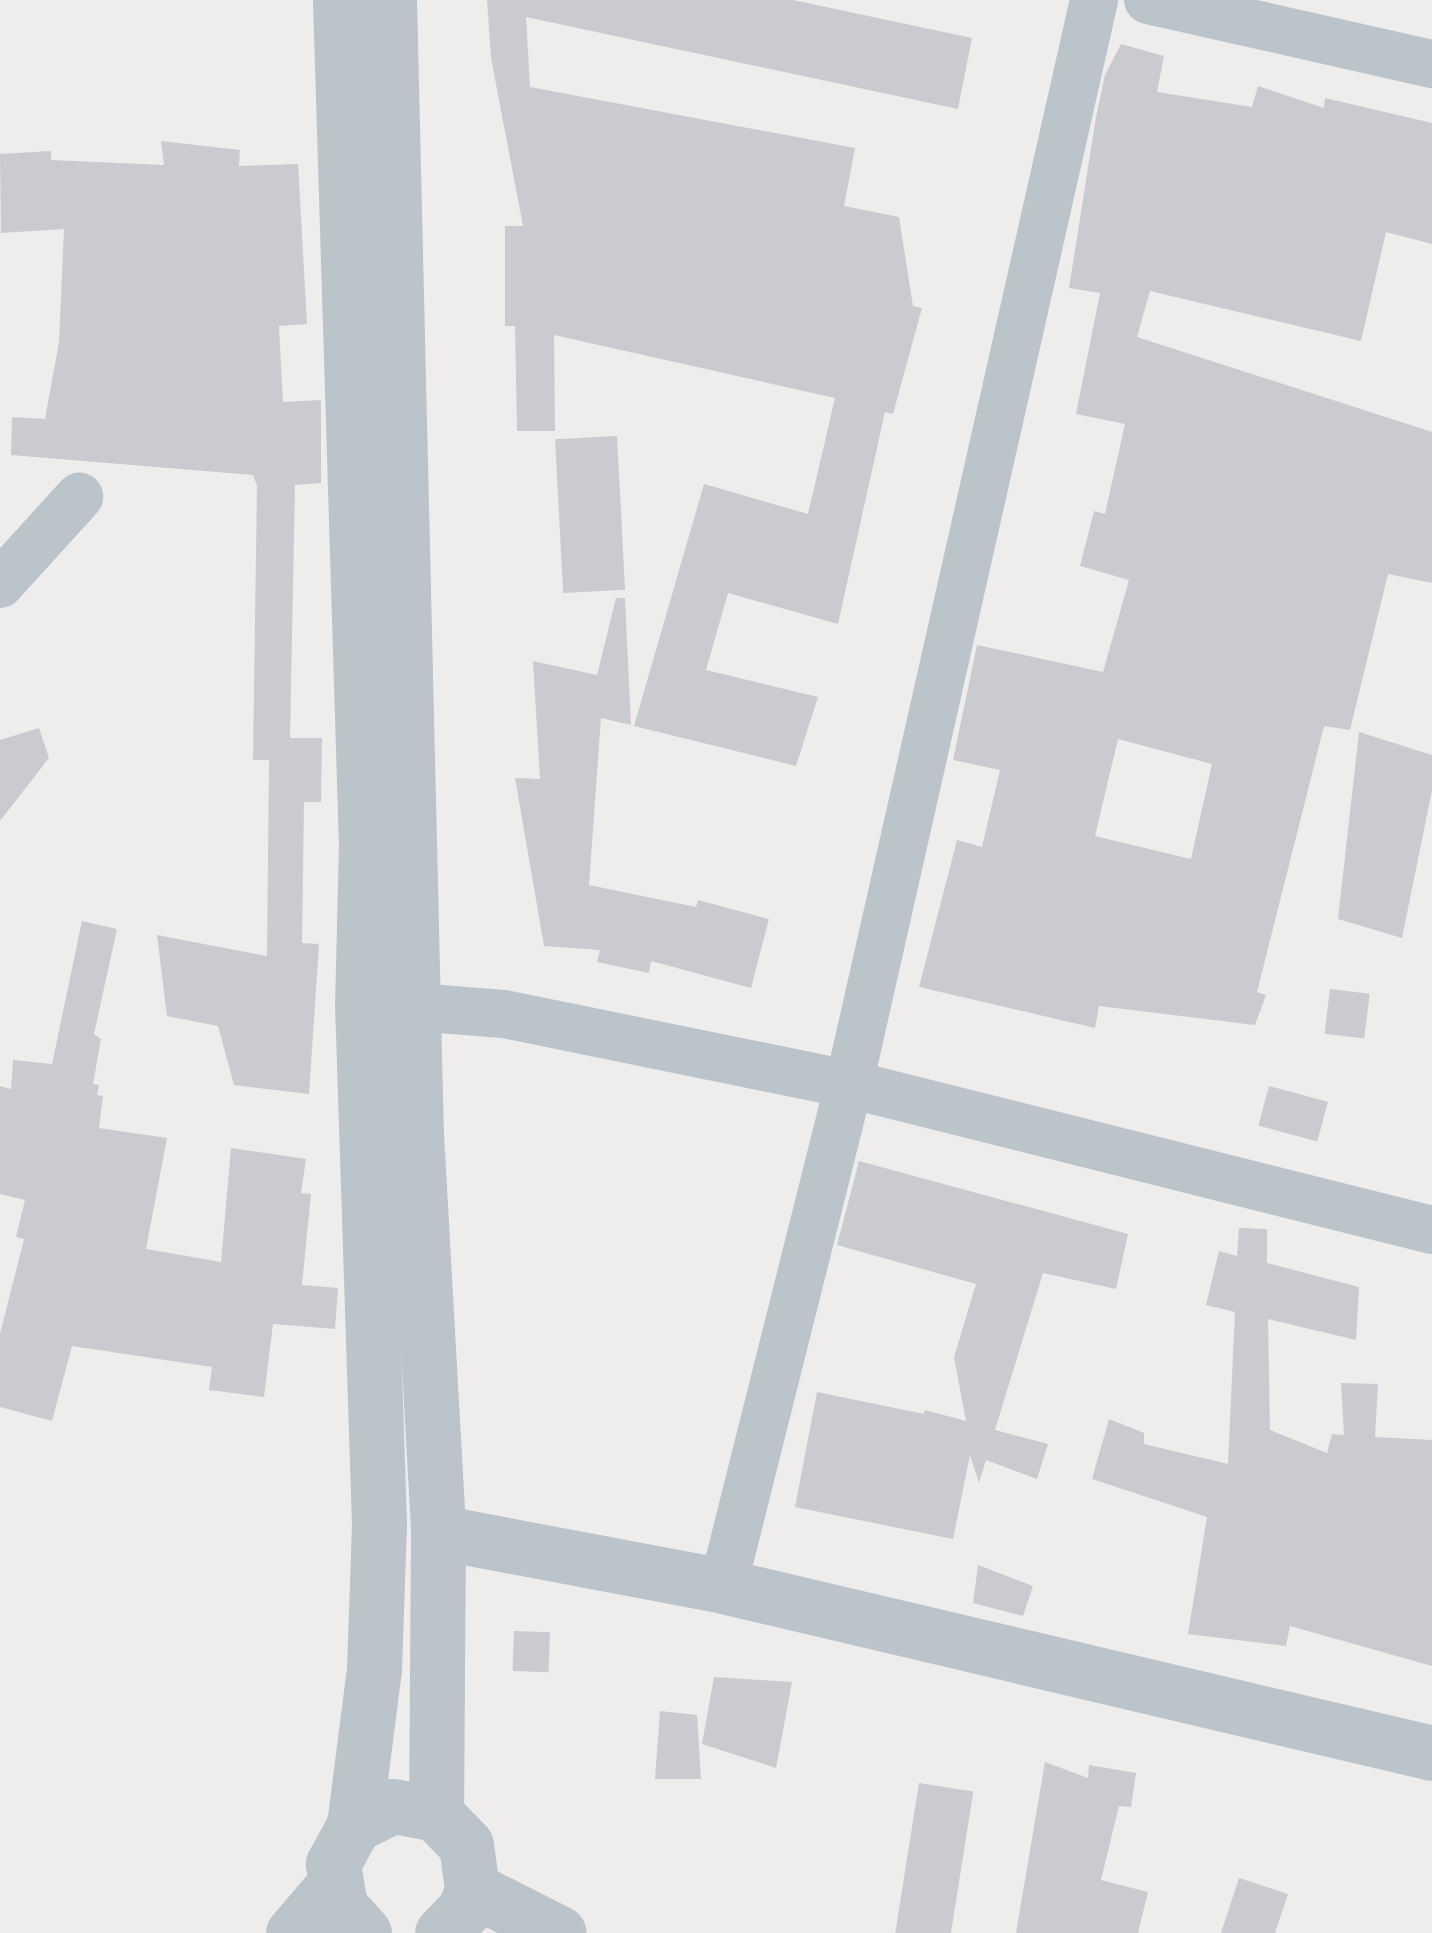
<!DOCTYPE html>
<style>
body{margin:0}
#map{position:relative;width:1432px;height:1933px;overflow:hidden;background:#efecec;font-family:"Archivo Narrow",sans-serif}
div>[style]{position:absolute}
.building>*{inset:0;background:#c9cbd1;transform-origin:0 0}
.minor>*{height:48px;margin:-24px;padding:0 24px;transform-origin:24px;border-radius:24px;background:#bbc4cb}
.tertiary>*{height:55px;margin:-27.5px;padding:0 27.5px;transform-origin:27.5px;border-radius:27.5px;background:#bbc4cb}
span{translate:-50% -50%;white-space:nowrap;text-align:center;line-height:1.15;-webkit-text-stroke:10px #fff;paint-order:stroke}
</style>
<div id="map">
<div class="building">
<div style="clip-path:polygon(487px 0,793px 0,972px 38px,958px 109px,526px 17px,530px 87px,855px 148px,844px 206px,899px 217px,913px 306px,922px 308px,893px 414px,885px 412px,838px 624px,728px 593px,706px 670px,818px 697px,796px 766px,634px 726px,704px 484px,808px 514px,835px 398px,554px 335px,555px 431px,517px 431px,515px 326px,505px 326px,505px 226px,523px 226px,491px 58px)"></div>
<div style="clip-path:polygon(evenodd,1121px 44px,1164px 56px,1157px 92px,1252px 107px,1258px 86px,1324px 108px,1325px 98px,1432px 123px,1432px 244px,1386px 232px,1361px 341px,1150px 291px,1137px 337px,1432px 432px,1432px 583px,1388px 574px,1350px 730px,1324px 726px,1257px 992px,1266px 995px,1255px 1025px,1099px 1006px,1095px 1028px,919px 987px,957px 840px,982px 847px,1000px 770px,953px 760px,977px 645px,1103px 672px,1129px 580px,1080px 566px,1094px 511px,1105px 514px,1125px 424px,1076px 414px,1100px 293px,1069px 288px,1096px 117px,1105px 75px,1121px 44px,1118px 739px,1212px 764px,1191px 859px,1095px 836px,1118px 739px)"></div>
<div style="clip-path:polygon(161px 141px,240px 150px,239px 166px,298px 164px,307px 324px,279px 326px,283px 402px,321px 400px,321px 483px,295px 485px,290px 738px,322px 738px,321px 802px,304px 802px,302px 943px,319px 944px,309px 1094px,234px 1085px,218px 1026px,167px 1016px,157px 935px,267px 956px,269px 760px,253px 760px,257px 486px,253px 475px,11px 455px,12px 417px,45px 419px,59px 342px,64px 229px,1px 233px,0 154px,51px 151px,51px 160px,164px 165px)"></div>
<div style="left:617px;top:436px;width:154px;height:62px;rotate:87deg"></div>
<div style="clip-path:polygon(616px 598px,625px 598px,631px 725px,601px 718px,589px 885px,696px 907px,698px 900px,769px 919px,751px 988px,651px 961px,649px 973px,597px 962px,600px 950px,544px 946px,515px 778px,540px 779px,533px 661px,597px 675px)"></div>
<div style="clip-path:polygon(39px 728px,49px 758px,0 821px,0 740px)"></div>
<div style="clip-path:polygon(1359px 732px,1432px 755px,1432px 790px,1402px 938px,1338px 919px)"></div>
<div style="clip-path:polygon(82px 921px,117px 929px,94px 1034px,101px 1039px,93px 1084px,99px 1085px,97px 1095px,103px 1096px,99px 1128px,167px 1138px,146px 1249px,221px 1262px,231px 1148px,306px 1159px,301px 1193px,311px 1194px,302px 1285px,338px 1288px,335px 1329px,273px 1324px,264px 1397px,209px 1390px,212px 1367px,72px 1346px,52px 1421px,0 1407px,0 1334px,24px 1239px,16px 1237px,25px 1200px,0 1194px,0 1086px,11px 1089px,13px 1060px,52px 1064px)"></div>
<div style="left:1330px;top:989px;width:40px;height:45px;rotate:7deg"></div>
<div style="left:1269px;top:1086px;width:61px;height:41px;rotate:15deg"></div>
<div style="clip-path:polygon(859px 1161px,1128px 1234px,1116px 1289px,1043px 1273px,995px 1430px,1048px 1444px,1037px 1479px,986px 1460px,979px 1483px,970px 1455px,953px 1539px,795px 1507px,817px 1392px,924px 1414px,925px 1410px,966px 1421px,954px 1357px,976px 1284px,837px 1245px)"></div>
<div style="clip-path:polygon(1239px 1228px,1267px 1229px,1267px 1263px,1359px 1287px,1356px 1340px,1268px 1319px,1270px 1430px,1327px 1453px,1332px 1434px,1344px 1435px,1341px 1383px,1378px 1384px,1375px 1437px,1432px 1440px,1432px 1666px,1290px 1626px,1286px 1646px,1188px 1634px,1207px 1517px,1092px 1479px,1109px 1419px,1144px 1433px,1144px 1444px,1228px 1464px,1235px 1312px,1206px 1305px,1219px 1251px,1237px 1256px)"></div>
<div style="clip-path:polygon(978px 1565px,1033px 1586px,1023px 1616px,973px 1603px)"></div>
<div style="left:514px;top:1631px;width:36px;height:40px;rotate:2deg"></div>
<div style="clip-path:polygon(714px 1677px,792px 1682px,776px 1768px,702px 1744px)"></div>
<div style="clip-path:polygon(660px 1711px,697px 1715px,701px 1779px,655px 1779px)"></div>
<div style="clip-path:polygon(1045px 1762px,1088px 1778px,1089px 1765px,1136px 1773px,1131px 1807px,1119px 1806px,1101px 1880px,1148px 1892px,1138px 1933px,1016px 1933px)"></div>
<div style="left:919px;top:1783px;width:55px;height:153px;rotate:9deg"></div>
<div style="clip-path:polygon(1239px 1878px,1288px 1894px,1275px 1933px,1221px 1933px)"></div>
</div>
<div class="minor">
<div style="left:1148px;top:0;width:291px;rotate:12.7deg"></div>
<div style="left:0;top:584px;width:118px;rotate:-47.8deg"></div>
<div style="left:376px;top:1004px;width:128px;rotate:4.5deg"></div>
<div style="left:504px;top:1014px;width:352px;rotate:11.5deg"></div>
<div style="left:849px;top:1084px;width:601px;rotate:14.06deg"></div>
<div style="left:723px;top:1586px;width:518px;rotate:-75.91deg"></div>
<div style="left:849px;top:1084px;width:1111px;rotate:-77.26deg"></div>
</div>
<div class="tertiary">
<div style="left:340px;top:0;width:844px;rotate:88.24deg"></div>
<div style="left:366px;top:844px;width:159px;rotate:91.4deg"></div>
<div style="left:362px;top:1003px;width:522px;rotate:88.13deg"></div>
<div style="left:379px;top:1525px;width:144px;rotate:92deg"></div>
<div style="left:374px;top:1669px;width:157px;rotate:97.3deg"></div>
<div style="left:389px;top:0;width:1134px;rotate:88.64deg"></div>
<div style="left:416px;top:1134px;width:399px;rotate:86.8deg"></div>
<div style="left:438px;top:1532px;width:282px;rotate:90.4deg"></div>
<div style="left:438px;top:1532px;width:290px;rotate:10.7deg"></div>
<div style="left:723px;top:1586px;width:728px;rotate:13.25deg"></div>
<div style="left:472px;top:1889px;width:97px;rotate:26.8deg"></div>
<div style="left:293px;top:1933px;width:62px;rotate:-49.6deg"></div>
<div style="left:364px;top:1933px;width:36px;rotate:-132deg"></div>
<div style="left:340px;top:1906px;width:43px;rotate:-99.5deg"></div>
<div style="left:333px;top:1864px;width:44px;rotate:-61.7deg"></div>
<div style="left:354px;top:1825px;width:43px;rotate:-26deg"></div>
<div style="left:393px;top:1806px;width:44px;rotate:10.5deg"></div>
<div style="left:436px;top:1814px;width:43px;rotate:45.9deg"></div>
<div style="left:466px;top:1845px;width:44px;rotate:82.2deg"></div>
<div style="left:472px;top:1889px;width:21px;rotate:109deg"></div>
<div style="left:465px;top:1909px;width:33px;rotate:134deg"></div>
</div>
</div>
